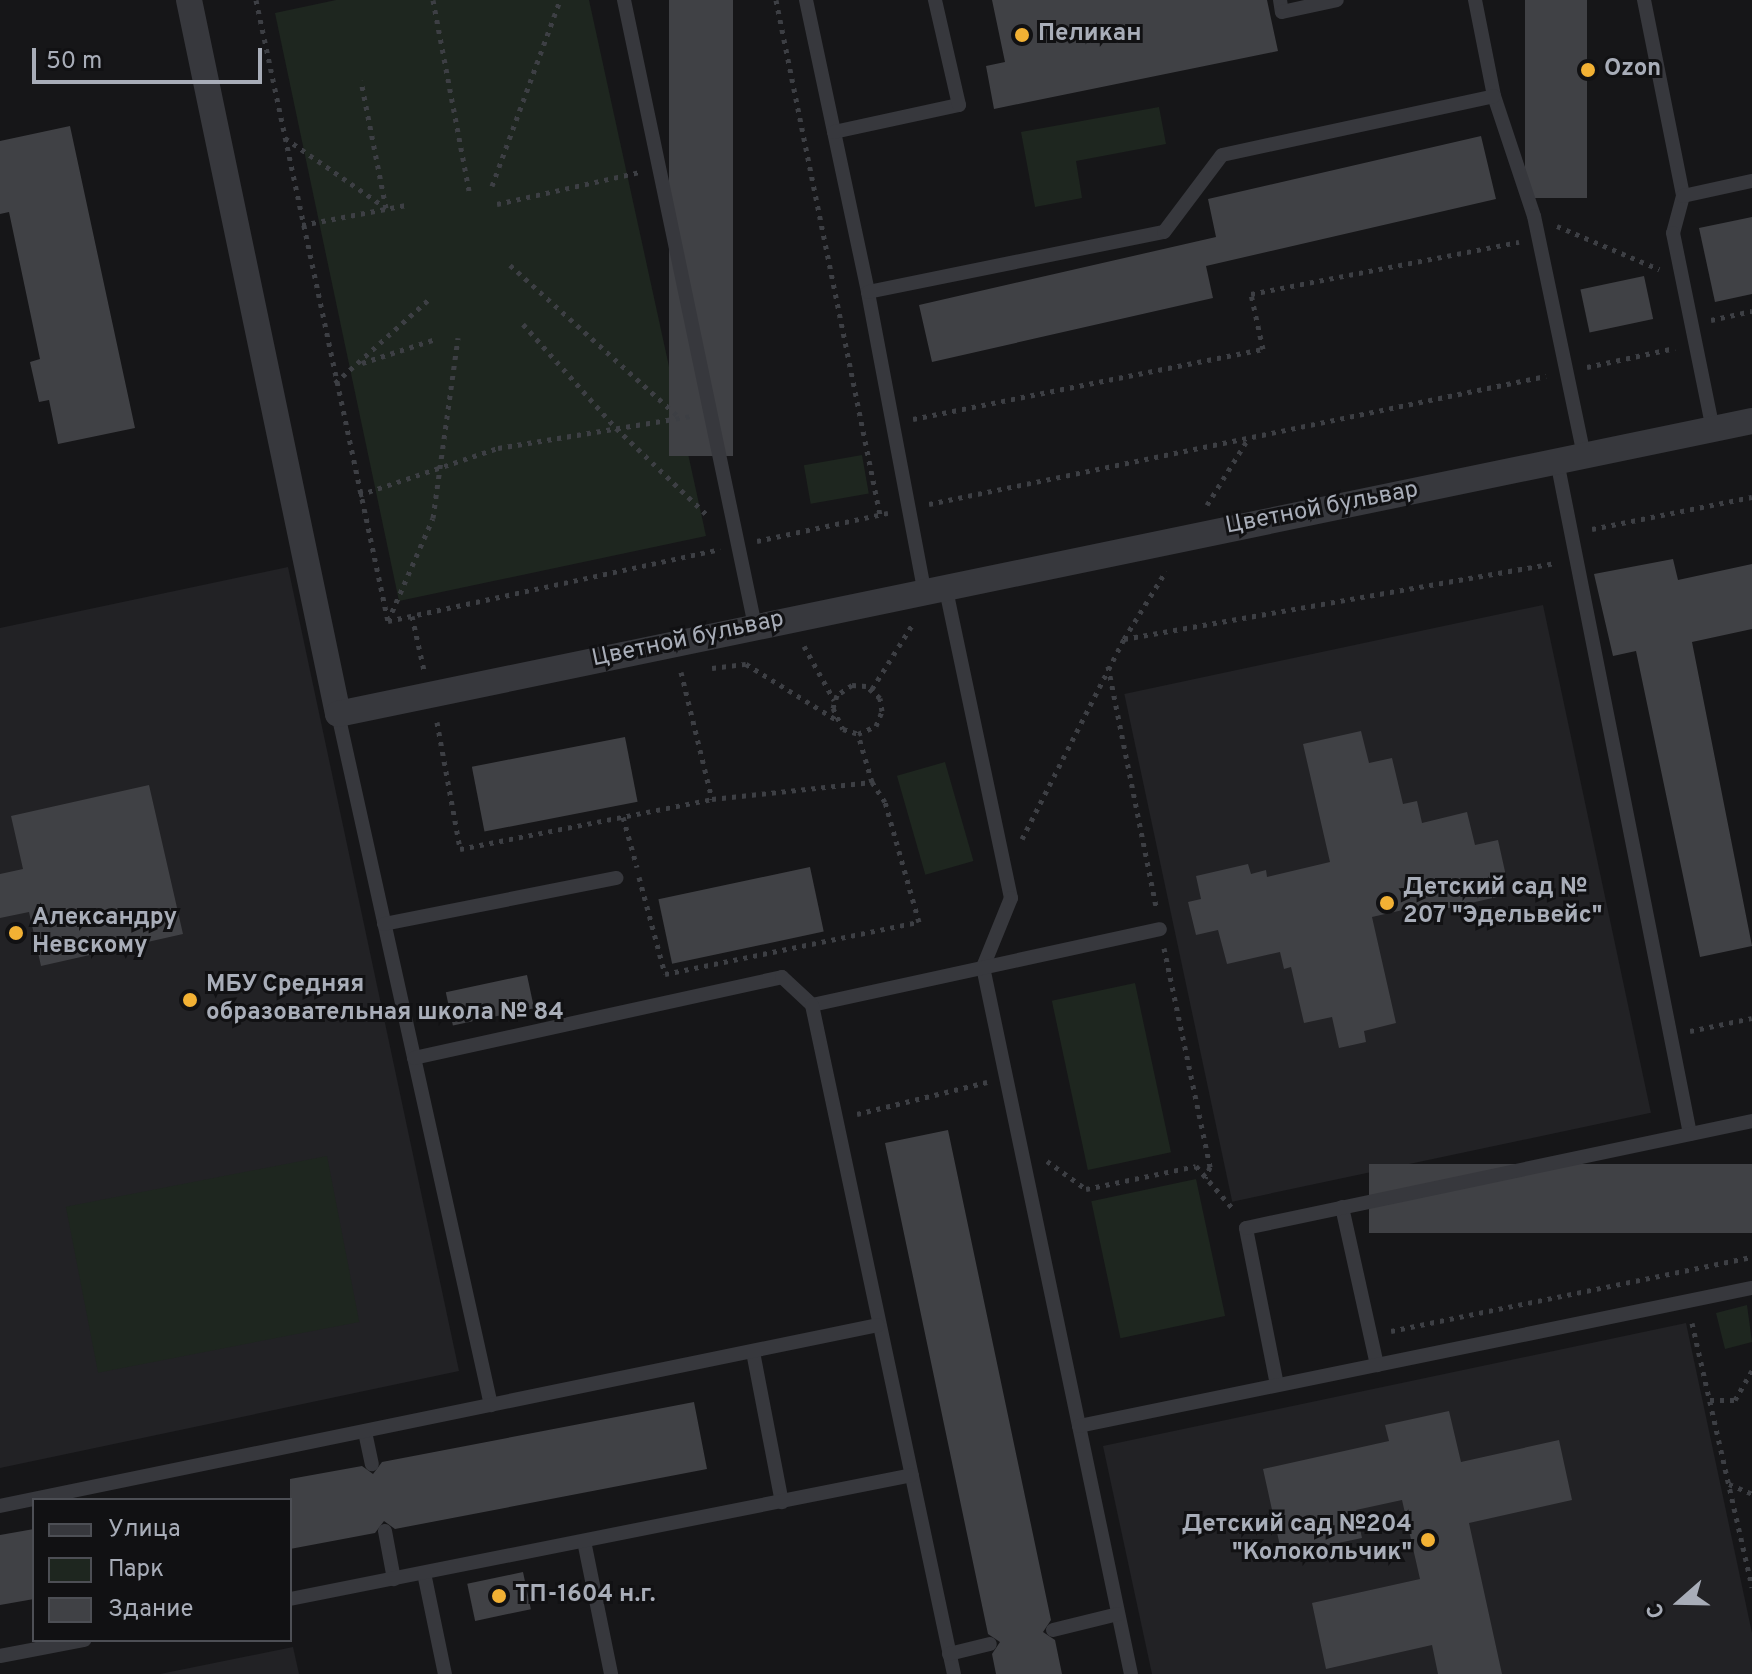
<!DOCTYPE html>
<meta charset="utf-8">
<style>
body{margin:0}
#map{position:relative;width:1752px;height:1674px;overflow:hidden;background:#161618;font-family:Overpass,sans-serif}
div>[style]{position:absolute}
.built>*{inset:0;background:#222225;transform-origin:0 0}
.green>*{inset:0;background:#1e261f;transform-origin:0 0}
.building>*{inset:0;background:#404145;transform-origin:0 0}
.path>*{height:5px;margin-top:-2.5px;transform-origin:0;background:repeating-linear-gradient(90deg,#3d3f44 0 4px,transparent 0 10px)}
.lane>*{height:14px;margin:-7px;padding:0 7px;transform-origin:7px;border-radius:7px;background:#37383d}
.street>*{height:26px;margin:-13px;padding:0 13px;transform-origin:13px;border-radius:13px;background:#37383d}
.dots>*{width:22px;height:22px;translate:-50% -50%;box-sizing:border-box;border:4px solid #111113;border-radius:50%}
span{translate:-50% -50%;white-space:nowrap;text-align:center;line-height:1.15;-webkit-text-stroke:6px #111113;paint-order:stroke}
.poi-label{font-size:24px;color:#a8adb8;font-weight:700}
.left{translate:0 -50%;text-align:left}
.right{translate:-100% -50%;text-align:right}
.street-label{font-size:24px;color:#a8adb8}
.legend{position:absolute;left:32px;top:1498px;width:260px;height:144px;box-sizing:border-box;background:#111113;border:2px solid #4d4f55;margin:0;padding:10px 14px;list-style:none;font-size:24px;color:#a8adb8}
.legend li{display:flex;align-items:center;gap:16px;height:40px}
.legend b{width:40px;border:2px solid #4d4f55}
.north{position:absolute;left:1640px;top:1562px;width:80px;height:80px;-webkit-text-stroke:6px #111113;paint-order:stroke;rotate:250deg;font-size:22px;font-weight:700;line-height:32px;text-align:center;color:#a8adb8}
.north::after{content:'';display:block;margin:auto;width:28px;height:36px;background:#a8adb8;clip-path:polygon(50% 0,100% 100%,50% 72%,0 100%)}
.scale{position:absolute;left:32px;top:48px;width:230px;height:36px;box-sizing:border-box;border:4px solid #a8adb8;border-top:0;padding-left:10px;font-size:24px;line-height:28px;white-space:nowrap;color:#a8adb8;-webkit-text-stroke:6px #111113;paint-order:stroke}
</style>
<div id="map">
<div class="built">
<div style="clip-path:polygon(288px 567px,459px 1371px,0 1468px,0 628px)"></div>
<div style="left:1543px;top:605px;width:519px;height:428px;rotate:78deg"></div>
<div style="clip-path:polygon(1686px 1323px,1752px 1633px,1752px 1674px,1152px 1674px,1103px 1446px)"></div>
<div style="clip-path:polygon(293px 1647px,299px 1674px,160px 1674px)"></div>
</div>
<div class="green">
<div style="clip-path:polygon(336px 0,589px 0,706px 536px,399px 601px,275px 13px)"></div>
<div style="clip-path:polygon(1159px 107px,1166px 144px,1076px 161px,1082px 198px,1035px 207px,1021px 132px)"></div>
<div style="left:862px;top:455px;width:39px;height:59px;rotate:80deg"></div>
<div style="left:945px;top:762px;width:103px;height:50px;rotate:74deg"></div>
<div style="left:1135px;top:983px;width:173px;height:85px;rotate:78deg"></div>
<div style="left:327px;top:1156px;width:169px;height:266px;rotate:79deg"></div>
<div style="left:1196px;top:1179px;width:140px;height:107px;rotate:78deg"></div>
<div style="clip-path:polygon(1747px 1305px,1752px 1342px,1725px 1349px,1716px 1313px)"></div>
</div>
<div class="building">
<div style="left:669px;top:0;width:64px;height:456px"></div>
<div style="clip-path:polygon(992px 0,1267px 0,1278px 51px,994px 109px,986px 66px,1005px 62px)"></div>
<div style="left:1525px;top:0;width:62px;height:198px"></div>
<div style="clip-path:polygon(70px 126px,135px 428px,58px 444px,49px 400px,39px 402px,30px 362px,40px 359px,9px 212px,0 214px,0 141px)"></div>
<div style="clip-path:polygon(1481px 136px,1496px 199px,1206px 266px,1213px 298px,932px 362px,919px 305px,1216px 237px,1208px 199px)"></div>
<div style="clip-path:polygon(1752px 217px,1752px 294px,1715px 302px,1699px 228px)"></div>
<div style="left:1644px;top:276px;width:44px;height:65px;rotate:78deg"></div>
<div style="clip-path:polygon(1673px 559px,1678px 580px,1752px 564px,1752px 629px,1692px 642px,1752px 946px,1700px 957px,1636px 651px,1613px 656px,1594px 574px)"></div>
<div style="clip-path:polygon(1361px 731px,1369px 763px,1392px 758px,1403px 804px,1417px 801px,1422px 823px,1467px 812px,1475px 845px,1498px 840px,1506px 876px,1492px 879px,1497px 897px,1427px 913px,1425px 905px,1372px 917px,1396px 1023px,1364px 1031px,1366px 1042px,1339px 1048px,1332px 1017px,1304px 1023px,1291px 967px,1284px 969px,1280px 952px,1227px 964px,1218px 930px,1196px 935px,1188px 902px,1201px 899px,1196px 876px,1248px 864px,1251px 874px,1266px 870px,1267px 877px,1330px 862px,1303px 744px)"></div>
<div style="left:625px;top:737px;width:66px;height:156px;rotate:79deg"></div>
<div style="clip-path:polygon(149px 785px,183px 934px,41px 966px,29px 912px,0 918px,0 874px,23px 869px,11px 816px)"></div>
<div style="left:810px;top:867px;width:66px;height:155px;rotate:78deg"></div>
<div style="left:527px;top:975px;width:34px;height:83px;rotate:78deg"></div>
<div style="clip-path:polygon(948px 1130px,1051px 1620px,1043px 1632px,1055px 1640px,1062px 1674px,996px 1674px,992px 1654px,1000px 1642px,988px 1634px,885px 1143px)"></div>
<div style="left:1752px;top:1164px;width:69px;height:383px;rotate:90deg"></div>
<div style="clip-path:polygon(694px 1402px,707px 1469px,395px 1529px,384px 1521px,375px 1533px,290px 1549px,290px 1479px,362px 1466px,373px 1474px,382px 1462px)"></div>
<div style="clip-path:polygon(1449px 1411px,1461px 1462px,1559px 1440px,1572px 1500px,1469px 1523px,1502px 1674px,1438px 1674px,1432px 1645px,1326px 1669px,1312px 1603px,1420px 1579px,1402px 1500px,1356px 1510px,1362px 1538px,1282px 1555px,1263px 1469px,1389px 1441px,1385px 1425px)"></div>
<div style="clip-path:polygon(34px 1529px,34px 1599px,0 1605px,0 1535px)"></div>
<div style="left:523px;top:1572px;width:38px;height:57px;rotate:78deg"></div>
</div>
<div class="path">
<div style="left:256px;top:0;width:635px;rotate:78deg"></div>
<div style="left:388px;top:621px;width:340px;rotate:-12.2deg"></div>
<div style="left:433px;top:0;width:194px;rotate:79.3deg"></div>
<div style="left:776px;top:0;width:525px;rotate:78.58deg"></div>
<div style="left:285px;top:138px;width:123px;rotate:34.7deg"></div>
<div style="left:386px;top:208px;width:130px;rotate:-101.1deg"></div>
<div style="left:492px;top:186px;width:198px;rotate:-69.9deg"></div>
<div style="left:497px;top:204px;width:147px;rotate:-12.6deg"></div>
<div style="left:302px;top:225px;width:106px;rotate:-10.9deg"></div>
<div style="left:1557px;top:226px;width:111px;rotate:22.9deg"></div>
<div style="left:510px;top:265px;width:229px;rotate:42deg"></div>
<div style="left:1711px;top:320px;width:42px;rotate:-12.4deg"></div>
<div style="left:523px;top:324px;width:140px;rotate:48.2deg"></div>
<div style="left:616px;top:428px;width:129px;rotate:43.7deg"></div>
<div style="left:362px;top:363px;width:78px;rotate:-18deg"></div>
<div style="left:1587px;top:367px;width:90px;rotate:-12.2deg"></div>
<div style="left:335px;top:383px;width:125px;rotate:-41.7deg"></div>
<div style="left:913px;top:419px;width:357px;rotate:-11.3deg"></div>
<div style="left:1263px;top:349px;width:56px;rotate:-102.3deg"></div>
<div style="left:1251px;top:294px;width:273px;rotate:-11deg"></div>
<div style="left:359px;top:495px;width:147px;rotate:-18.7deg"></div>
<div style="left:498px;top:448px;width:196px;rotate:-9.4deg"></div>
<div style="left:929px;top:504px;width:630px;rotate:-11.72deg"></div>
<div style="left:1207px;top:505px;width:78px;rotate:-58.2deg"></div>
<div style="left:1592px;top:529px;width:163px;rotate:-11.3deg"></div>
<div style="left:757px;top:541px;width:134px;rotate:-12.1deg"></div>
<div style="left:412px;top:616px;width:55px;rotate:77.5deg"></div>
<div style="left:388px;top:621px;width:112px;rotate:-66.4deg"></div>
<div style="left:433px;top:518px;width:182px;rotate:-82.1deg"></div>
<div style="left:1124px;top:639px;width:80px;rotate:-58.3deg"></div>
<div style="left:804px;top:646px;width:62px;rotate:60.9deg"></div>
<div style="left:1108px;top:666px;width:246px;rotate:78.7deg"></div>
<div style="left:712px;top:668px;width:34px;rotate:-7deg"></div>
<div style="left:746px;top:664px;width:105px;rotate:31.7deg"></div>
<div style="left:681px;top:672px;width:131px;rotate:76.3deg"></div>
<div style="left:872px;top:689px;width:79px;rotate:-57.9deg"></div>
<div style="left:437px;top:722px;width:129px;rotate:79.7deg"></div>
<div style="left:460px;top:849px;width:257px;rotate:-11.2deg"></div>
<div style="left:712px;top:799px;width:161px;rotate:-6.1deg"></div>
<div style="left:623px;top:817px;width:52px;rotate:74.4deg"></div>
<div style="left:1022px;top:839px;width:225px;rotate:-63deg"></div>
<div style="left:1124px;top:639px;width:438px;rotate:-10deg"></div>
<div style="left:639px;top:877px;width:100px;rotate:75deg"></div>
<div style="left:665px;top:974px;width:259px;rotate:-11.6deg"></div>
<div style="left:919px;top:922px;width:125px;rotate:-105.8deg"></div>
<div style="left:885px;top:802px;width:24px;rotate:-123deg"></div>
<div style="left:872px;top:782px;width:50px;rotate:-106.3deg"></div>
<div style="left:858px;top:734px;width:20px;rotate:-24deg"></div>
<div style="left:876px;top:726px;width:16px;rotate:-68deg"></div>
<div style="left:882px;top:711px;width:13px;rotate:-99deg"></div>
<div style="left:880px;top:698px;width:18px;rotate:-139deg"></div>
<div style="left:866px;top:686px;width:14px;rotate:-176deg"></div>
<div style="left:852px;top:685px;width:18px;rotate:146deg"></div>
<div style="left:837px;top:695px;width:14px;rotate:107deg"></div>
<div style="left:833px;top:708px;width:23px;rotate:65deg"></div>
<div style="left:843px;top:729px;width:16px;rotate:18deg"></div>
<div style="left:1164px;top:948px;width:224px;rotate:78.1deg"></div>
<div style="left:1210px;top:1167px;width:12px;rotate:114deg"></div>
<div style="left:1690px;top:1031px;width:63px;rotate:-11.8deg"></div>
<div style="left:857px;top:1114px;width:134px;rotate:-13.8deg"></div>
<div style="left:1047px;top:1161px;width:48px;rotate:35.7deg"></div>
<div style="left:1086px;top:1189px;width:112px;rotate:-11.8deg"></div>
<div style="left:1196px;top:1166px;width:58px;rotate:49.2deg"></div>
<div style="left:1692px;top:1323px;width:271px;rotate:77.2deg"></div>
<div style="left:1391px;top:1331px;width:369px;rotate:-11.6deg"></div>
<div style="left:1710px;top:1400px;width:25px"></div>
<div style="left:1735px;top:1400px;width:34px;rotate:-60deg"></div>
<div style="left:1729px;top:1484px;width:25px;rotate:23deg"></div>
</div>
<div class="lane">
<div style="left:624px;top:0;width:640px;rotate:78.18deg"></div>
<div style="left:806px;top:0;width:299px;rotate:78deg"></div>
<div style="left:1280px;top:0;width:12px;rotate:81deg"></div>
<div style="left:1282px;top:12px;width:56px;rotate:-12.3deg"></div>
<div style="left:1475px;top:0;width:98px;rotate:78.8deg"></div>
<div style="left:1494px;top:96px;width:126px;rotate:71.6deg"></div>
<div style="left:1534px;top:216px;width:245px;rotate:78.2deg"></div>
<div style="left:1644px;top:0;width:200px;rotate:78.7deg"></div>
<div style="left:1683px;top:196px;width:38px;rotate:105deg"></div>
<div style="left:1673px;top:233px;width:200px;rotate:78.5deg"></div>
<div style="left:834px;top:132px;width:128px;rotate:-12.2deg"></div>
<div style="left:959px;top:105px;width:108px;rotate:-102.9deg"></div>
<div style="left:1683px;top:196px;width:71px;rotate:-12.3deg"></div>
<div style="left:1557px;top:461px;width:686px;rotate:78.82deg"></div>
<div style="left:945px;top:585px;width:320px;rotate:78.1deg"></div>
<div style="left:1011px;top:898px;width:74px;rotate:112.1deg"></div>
<div style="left:983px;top:967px;width:722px;rotate:78.18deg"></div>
<div style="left:924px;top:589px;width:302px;rotate:-100.7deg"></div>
<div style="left:868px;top:292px;width:302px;rotate:-11.5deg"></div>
<div style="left:1164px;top:232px;width:96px;rotate:-53deg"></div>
<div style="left:1222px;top:155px;width:278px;rotate:-12.2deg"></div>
<div style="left:338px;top:714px;width:708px;rotate:77.52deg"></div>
<div style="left:384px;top:924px;width:237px;rotate:-11.2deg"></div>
<div style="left:812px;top:1005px;width:356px;rotate:-12.3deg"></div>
<div style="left:414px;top:1058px;width:377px;rotate:-12.4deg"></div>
<div style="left:782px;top:977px;width:41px;rotate:43deg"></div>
<div style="left:812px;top:1005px;width:684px;rotate:78.02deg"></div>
<div style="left:1342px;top:1207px;width:162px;rotate:77.5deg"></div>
<div style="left:753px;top:1352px;width:153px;rotate:79.1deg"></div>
<div style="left:1277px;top:1385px;width:160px;rotate:-101.2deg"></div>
<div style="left:1246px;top:1228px;width:517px;rotate:-11.94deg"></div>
<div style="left:1079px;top:1426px;width:687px;rotate:-11.59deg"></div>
<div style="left:365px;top:1432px;width:33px;rotate:78deg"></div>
<div style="left:0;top:1506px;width:896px;rotate:-11.65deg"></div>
<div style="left:385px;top:1531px;width:49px;rotate:79.4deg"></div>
<div style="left:584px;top:1541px;width:136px;rotate:78.5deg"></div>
<div style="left:424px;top:1573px;width:103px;rotate:78.3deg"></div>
<div style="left:290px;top:1599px;width:634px;rotate:-11.27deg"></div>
<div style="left:1053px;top:1630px;width:67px;rotate:-13.8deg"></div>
<div style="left:949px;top:1654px;width:42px;rotate:-13.7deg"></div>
<div style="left:0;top:1656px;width:86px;rotate:-10.8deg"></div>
</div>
<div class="street">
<div style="left:189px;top:0;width:729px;rotate:78.21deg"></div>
<div style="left:338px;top:714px;width:1444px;rotate:-11.71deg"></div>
</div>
<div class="dots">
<div style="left:1022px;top:35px;background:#f2b134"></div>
<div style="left:1588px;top:70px;background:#f2b134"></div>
<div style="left:1387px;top:903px;background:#f2b134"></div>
<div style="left:16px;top:933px;background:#f2b134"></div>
<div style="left:190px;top:1000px;background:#f2b134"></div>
<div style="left:1428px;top:1540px;background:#f2b134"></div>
<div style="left:499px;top:1596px;background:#f2b134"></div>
</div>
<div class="poi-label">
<span class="left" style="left:1038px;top:35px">Пеликан</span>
<span class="left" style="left:1604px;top:70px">Ozon</span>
<span class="left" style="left:1403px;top:903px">Детский сад №<br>207 "Эдельвейс"</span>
<span class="left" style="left:32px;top:933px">Александру<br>Невскому</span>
<span class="left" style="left:206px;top:1000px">МБУ Средняя<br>образовательная школа № 84</span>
<span class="right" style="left:1412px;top:1540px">Детский сад №204<br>"Колокольчик"</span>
<span class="left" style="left:515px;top:1596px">ТП-1604 н.г.</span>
</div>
<div class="street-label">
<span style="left:1322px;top:509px;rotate:-11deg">Цветной бульвар</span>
<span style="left:688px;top:640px;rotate:-12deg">Цветной бульвар</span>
</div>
<ul class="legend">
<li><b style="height:10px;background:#37383d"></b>Улица</li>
<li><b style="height:22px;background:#1e261f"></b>Парк</li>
<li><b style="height:22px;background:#404145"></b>Здание</li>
</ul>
<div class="north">С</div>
<div class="scale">50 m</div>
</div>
